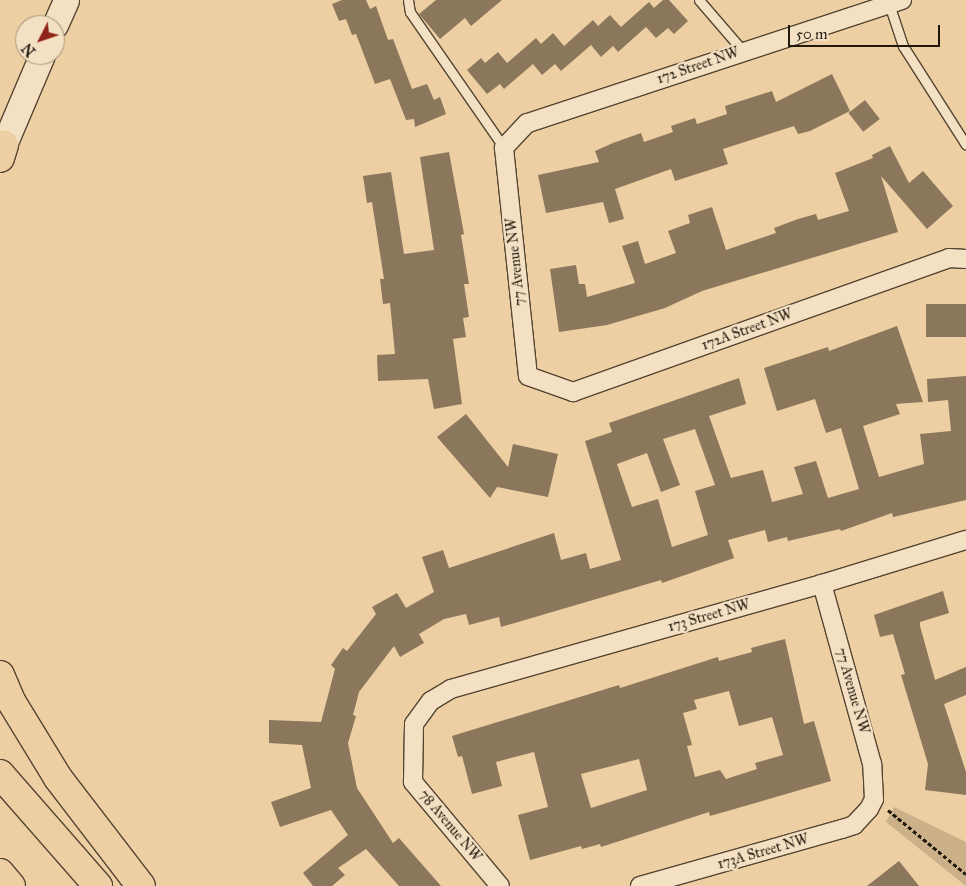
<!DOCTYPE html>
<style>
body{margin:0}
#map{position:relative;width:966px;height:886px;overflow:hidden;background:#eecfa3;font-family:"IM FELL Great Primer",serif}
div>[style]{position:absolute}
.green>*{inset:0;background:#cbb089}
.building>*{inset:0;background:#8b775b;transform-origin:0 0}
.path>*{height:3px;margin-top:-1.5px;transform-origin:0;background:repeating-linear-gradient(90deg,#20180c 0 4px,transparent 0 6.5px)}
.roads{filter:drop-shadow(1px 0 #544632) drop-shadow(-1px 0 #544632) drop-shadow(0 1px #544632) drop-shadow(0 -1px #544632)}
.lane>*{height:9px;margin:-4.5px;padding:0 4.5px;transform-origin:4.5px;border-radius:4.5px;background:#f4e0c3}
.street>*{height:18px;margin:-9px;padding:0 9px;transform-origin:9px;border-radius:9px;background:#f4e0c3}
.secondary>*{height:25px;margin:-12.5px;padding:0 12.5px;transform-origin:12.5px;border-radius:12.5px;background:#f4e0c3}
.highway>*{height:28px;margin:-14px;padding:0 14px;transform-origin:14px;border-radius:14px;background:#eecfa3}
span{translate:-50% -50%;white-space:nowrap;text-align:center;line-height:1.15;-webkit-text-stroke:4.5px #f4e0c3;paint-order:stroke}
.street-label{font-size:14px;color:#20180c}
.north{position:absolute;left:15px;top:15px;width:50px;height:50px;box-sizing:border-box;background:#f4e0c3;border:1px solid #9f907a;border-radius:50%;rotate:229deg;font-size:14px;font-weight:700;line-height:20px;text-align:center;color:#20180c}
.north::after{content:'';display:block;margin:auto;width:18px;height:22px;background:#8f2418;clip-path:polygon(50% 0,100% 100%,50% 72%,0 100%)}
.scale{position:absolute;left:788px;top:25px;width:152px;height:22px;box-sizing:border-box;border:2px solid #20180c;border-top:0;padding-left:6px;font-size:15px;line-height:18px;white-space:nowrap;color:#20180c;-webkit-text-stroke:4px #f4e0c3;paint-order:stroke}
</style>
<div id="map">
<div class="green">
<div style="clip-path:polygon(894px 807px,966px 842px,966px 886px,886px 822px)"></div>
</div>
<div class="building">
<div style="clip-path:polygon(342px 0,366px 0,370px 9px,376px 6px,388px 40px,393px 39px,412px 89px,427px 84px,434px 100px,440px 97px,446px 114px,415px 127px,414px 119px,406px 120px,390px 79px,375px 84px,356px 34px,352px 35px,346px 19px,339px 21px,332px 4px)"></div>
<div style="clip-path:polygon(436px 0,502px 0,471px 26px,465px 18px,440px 39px,419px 14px)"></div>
<div style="clip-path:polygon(663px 0,669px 0,688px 21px,674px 34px,668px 28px,656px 38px,646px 27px,618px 52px,613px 46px,601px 57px,591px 45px,561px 71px,555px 64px,542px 75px,533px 64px,504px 89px,500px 84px,487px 94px,467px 70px,481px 58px,485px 63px,498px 52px,507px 63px,536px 38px,541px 44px,553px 33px,564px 46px,593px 20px,598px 26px,610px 15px,621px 27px,649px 2px,654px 8px)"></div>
<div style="clip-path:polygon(832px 74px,850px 111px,810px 131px,798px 134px,794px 126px,723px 149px,728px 164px,675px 181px,671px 169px,615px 189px,624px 219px,609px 223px,603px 202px,546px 213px,538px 175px,599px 162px,595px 151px,613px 143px,641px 133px,644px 142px,673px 132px,671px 126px,695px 118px,697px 124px,727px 114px,725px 106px,772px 91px,776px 102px)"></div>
<div style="left:865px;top:100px;width:24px;height:21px;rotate:52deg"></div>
<div style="clip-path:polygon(890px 146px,909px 183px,923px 171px,953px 206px,927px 229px,881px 176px,898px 232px,702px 291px,665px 308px,607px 325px,559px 332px,550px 269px,576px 265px,579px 284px,585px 284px,587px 297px,635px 283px,622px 246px,638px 241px,645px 264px,676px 253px,668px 231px,690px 223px,688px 215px,712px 207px,726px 250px,776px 233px,774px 228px,798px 219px,816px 214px,818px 220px,849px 211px,835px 173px,873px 158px,872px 155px)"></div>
<div style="clip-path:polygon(449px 152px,464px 234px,461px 235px,469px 284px,464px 284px,469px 317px,463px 318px,466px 337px,453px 339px,462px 404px,434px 409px,428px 379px,378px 381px,377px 355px,395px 354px,390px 303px,383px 304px,380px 279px,384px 279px,372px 202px,367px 203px,363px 176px,391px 172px,404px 254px,434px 250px,420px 157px)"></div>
<div style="left:966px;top:304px;width:33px;height:40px;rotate:90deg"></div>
<div style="clip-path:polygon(evenodd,897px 326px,923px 402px,896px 404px,900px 414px,863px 426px,879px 477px,924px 464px,920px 434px,951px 431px,948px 400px,928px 402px,927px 379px,966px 376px,966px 500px,893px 517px,892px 513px,841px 531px,840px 529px,788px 541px,787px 537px,768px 542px,765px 530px,728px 540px,734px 558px,662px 583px,661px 580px,501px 627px,499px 617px,469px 625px,466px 614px,444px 619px,419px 634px,424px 643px,400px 657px,394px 646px,359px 692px,353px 715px,356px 716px,348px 743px,357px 788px,393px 843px,399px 838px,441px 886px,399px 886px,366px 849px,338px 868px,345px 875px,332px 886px,313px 886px,303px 873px,348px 835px,331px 810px,280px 827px,271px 802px,311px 788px,302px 745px,269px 743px,269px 720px,321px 722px,335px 669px,331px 665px,343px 648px,347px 651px,376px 614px,372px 607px,397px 593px,406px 608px,434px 592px,422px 557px,443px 550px,449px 568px,554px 533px,561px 560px,586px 553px,590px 569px,621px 560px,585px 441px,612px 432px,609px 423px,739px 378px,746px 404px,709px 416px,731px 478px,763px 470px,772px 502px,803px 494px,794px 467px,816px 461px,828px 498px,859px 489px,841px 428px,826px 433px,815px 399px,777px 411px,764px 368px,828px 347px,829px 351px,897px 326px,695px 429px,715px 485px,695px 491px,708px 535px,672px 547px,658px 499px,632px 507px,617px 464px,647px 453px,661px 492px,680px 485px,663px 439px,695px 429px)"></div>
<div style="clip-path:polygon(466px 414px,508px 467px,513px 444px,558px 454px,548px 497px,497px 487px,490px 498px,437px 437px)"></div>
<div style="clip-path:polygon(943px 591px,949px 613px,920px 622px,920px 626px,935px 680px,966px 667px,966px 695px,944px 704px,966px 772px,966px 795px,925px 790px,928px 764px,901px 675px,905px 674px,893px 634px,880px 637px,874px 615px)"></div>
<div style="clip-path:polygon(evenodd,785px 639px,804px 724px,814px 721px,831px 781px,710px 816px,709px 812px,601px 847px,600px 844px,582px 849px,581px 846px,530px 860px,518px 815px,548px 807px,534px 752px,496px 762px,502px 786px,472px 794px,462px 756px,458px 757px,452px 736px,619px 685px,620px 688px,718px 657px,719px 661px,752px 652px,751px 648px,785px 639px,729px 691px,739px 726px,772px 717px,783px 755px,755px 763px,757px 769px,726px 779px,720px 770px,695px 777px,687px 746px,692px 745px,683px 713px,697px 709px,694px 700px,729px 691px,785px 639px,639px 759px,647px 790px,591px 808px,581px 774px,639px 759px)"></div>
<div style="clip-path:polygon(899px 861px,919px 886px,867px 886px)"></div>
</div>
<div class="path">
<div style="left:888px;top:810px;width:101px;rotate:39.4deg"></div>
</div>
<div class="roads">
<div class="lane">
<div style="left:408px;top:0;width:12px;rotate:81deg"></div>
<div style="left:410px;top:12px;width:165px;rotate:55.3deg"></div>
<div style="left:699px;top:0;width:67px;rotate:49.2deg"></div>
<div style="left:889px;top:4px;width:44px;rotate:71.6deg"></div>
<div style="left:903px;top:46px;width:117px;rotate:57.5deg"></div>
</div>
<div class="street">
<div style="left:902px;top:0;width:395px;rotate:161.8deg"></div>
<div style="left:527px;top:123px;width:34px;rotate:133deg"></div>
<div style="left:504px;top:148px;width:229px;rotate:84deg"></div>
<div style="left:528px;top:376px;width:48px;rotate:19.6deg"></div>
<div style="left:573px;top:392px;width:399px;rotate:-19.6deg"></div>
<div style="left:949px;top:258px;width:17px;rotate:3deg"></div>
<div style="left:500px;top:886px;width:136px;rotate:-129.9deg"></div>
<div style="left:413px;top:782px;width:58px;rotate:-89deg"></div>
<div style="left:414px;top:724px;width:29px;rotate:-54deg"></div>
<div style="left:431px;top:701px;width:23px;rotate:-31deg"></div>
<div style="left:451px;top:689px;width:386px;rotate:-15.8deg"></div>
<div style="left:822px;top:584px;width:151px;rotate:-17deg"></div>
<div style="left:640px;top:886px;width:210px;rotate:-15.8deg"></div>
<div style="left:842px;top:829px;width:13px;rotate:-18deg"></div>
<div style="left:854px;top:825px;width:22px;rotate:-47deg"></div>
<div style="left:869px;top:809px;width:11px;rotate:-63deg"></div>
<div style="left:874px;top:799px;width:35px;rotate:-93deg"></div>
<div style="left:872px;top:764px;width:187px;rotate:-105.5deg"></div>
</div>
<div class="secondary">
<div style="left:55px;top:25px;width:27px;rotate:-66deg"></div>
<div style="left:0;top:154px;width:108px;rotate:-67deg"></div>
</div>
<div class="highway">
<div style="left:0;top:158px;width:14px;rotate:-73deg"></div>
<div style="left:0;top:675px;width:28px;rotate:67deg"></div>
<div style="left:11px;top:701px;width:90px;rotate:58.6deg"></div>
<div style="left:58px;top:778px;width:136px;rotate:52.5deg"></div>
<div style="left:0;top:774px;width:149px;rotate:48.8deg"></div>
<div style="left:0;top:873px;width:17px;rotate:50deg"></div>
</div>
</div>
<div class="street-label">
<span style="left:698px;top:66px;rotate:-19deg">172 Street NW</span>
<span style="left:516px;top:262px;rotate:-96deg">77 Avenue NW</span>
<span style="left:747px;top:330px;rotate:-20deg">172A Street NW</span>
<span style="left:709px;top:616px;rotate:-16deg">173 Street NW</span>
<span style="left:852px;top:691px;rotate:74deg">77 Avenue NW</span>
<span style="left:450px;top:826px;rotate:50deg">78 Avenue NW</span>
<span style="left:763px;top:852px;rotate:-16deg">173A Street NW</span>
</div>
<div class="north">N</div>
<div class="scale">50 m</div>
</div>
